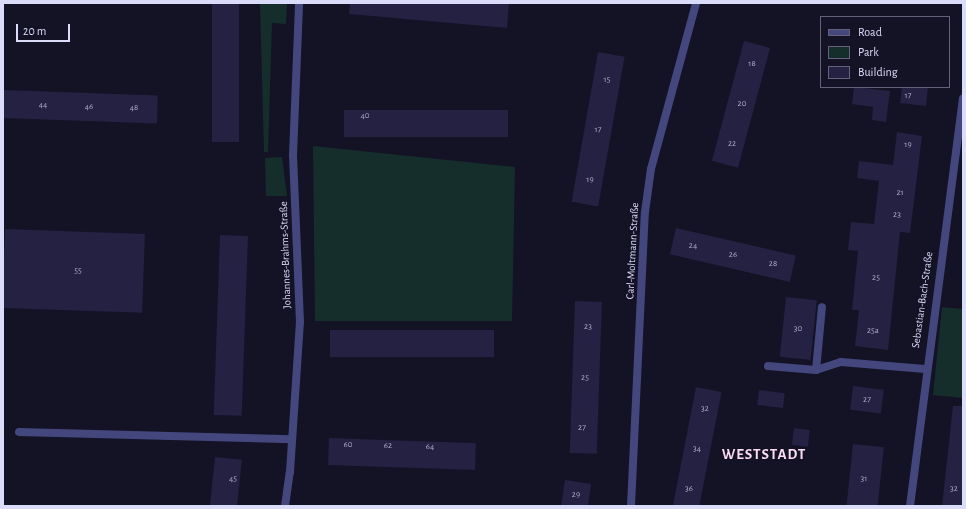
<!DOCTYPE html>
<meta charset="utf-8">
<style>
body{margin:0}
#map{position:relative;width:966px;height:509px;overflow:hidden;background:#141225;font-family:"Alegreya Sans",sans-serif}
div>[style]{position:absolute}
.green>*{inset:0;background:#162e2b}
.building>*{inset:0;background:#242143;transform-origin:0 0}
.lane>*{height:8px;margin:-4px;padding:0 4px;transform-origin:4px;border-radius:4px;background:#43477e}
.street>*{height:8px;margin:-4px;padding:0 4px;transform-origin:4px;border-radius:4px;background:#43477e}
span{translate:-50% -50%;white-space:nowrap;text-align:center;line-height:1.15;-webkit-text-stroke:3px #141225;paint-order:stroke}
.number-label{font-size:9px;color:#adaccc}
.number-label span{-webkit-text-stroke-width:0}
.street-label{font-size:11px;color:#dbdbfa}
.district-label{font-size:15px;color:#fbddf3;font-weight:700;letter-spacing:1px}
.frame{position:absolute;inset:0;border:4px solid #dbdbfa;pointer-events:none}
.legend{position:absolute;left:820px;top:16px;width:130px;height:72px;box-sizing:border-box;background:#141225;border:1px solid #64627a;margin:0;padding:5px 7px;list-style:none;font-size:12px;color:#dbdbfa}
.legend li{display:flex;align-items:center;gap:8px;height:20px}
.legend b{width:20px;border:1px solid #64627a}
.scale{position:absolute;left:16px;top:24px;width:54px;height:18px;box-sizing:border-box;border:2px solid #dbdbfa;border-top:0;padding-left:5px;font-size:12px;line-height:14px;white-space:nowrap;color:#dbdbfa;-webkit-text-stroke:3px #141225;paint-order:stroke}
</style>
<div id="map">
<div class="green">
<div style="clip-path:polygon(260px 3px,287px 3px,286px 24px,272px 23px,268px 152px,264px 152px)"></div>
<div style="clip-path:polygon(313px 146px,515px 167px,512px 321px,315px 321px)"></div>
<div style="clip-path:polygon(282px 157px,287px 196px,266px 196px,265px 158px)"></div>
<div style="clip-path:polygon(942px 307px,963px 309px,963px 398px,933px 395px)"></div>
</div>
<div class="building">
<div style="left:212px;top:3px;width:27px;height:139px"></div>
<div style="clip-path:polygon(350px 3px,509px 3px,507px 28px,349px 14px)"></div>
<div style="left:744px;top:41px;width:27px;height:124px;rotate:15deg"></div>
<div style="left:598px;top:52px;width:27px;height:152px;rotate:10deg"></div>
<div style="clip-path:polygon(854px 87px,890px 91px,886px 122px,872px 120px,873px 107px,852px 104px)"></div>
<div style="clip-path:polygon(902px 87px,928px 87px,926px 106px,900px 103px)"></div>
<div style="left:3px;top:90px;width:155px;height:28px;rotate:2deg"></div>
<div style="left:344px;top:110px;width:164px;height:27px"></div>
<div style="clip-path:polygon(897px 132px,922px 136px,910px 233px,900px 232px,888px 350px,855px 346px,859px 310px,852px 310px,858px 251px,848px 250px,851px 222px,874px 224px,879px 181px,857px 178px,859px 161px,893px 165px)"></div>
<div style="left:676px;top:228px;width:123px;height:27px;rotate:13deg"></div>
<div style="left:5px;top:229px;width:140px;height:79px;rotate:2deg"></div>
<div style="left:220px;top:235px;width:28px;height:180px;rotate:2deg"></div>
<div style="left:786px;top:297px;width:31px;height:60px;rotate:6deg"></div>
<div style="left:575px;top:301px;width:27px;height:152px;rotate:2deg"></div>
<div style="left:494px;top:330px;width:27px;height:164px;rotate:90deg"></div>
<div style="left:853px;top:386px;width:31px;height:24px;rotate:7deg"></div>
<div style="left:696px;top:387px;width:26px;height:121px;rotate:11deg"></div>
<div style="left:759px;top:390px;width:26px;height:15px;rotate:7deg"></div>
<div style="clip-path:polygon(953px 406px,963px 406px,963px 506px,942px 506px)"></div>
<div style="left:794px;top:428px;width:16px;height:17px;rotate:7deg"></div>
<div style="left:329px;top:438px;width:147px;height:27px;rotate:2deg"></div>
<div style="left:853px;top:444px;width:31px;height:63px;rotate:6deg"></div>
<div style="left:215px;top:457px;width:27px;height:49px;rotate:6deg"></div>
<div style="clip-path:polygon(565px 480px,591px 484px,588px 506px,561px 506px)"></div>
</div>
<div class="lane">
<div style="left:768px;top:366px;width:48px;rotate:4.8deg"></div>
<div style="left:816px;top:370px;width:26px;rotate:-18deg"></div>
<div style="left:841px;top:362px;width:84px;rotate:4.8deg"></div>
<div style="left:816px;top:370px;width:63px;rotate:-84.6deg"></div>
<div style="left:19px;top:432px;width:273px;rotate:1.5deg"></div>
</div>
<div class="street">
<div style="left:285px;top:506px;width:34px;rotate:-82deg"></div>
<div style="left:290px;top:472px;width:150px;rotate:-86.2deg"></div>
<div style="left:300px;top:322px;width:167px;rotate:-92.4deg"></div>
<div style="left:293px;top:155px;width:152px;rotate:-87.7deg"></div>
<div style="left:631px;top:506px;width:294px;rotate:-87.3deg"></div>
<div style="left:645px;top:212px;width:43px;rotate:-82.1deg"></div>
<div style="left:651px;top:169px;width:172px;rotate:-74.8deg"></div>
<div style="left:910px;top:506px;width:411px;rotate:-82.6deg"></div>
</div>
<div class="number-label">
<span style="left:752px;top:64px">18</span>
<span style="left:607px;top:80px">15</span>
<span style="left:908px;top:96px">17</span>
<span style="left:742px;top:104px">20</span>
<span style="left:43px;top:105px">44</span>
<span style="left:89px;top:107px">46</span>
<span style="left:134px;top:108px">48</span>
<span style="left:365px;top:116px">40</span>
<span style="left:598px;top:130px">17</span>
<span style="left:732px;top:144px">22</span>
<span style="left:908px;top:145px">19</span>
<span style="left:590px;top:180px">19</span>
<span style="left:900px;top:193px">21</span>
<span style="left:897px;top:215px">23</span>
<span style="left:693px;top:246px">24</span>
<span style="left:733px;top:255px">26</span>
<span style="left:773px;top:264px">28</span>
<span style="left:78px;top:271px">55</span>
<span style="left:876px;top:278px">25</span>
<span style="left:588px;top:327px">23</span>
<span style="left:798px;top:329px">30</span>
<span style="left:873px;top:331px">25a</span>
<span style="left:585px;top:378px">25</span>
<span style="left:867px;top:400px">27</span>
<span style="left:705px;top:409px">32</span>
<span style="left:582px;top:428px">27</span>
<span style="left:348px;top:445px">60</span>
<span style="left:388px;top:446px">62</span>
<span style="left:430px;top:447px">64</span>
<span style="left:697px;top:449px">34</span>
<span style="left:233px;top:479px">45</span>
<span style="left:864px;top:479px">31</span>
<span style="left:689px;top:489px">36</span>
<span style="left:954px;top:489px">32</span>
<span style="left:576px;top:495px">29</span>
</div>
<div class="street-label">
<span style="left:633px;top:251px;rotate:-87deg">Carl-Moltmann-Straße</span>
<span style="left:286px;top:255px;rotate:-92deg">Johannes-Brahms-Straße</span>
<span style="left:923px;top:300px;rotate:-82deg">Sebastian-Bach-Straße</span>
</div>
<div class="district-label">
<span style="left:764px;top:455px">WESTSTADT</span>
</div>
<div class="frame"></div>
<ul class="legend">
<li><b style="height:5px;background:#43477e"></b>Road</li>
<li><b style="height:11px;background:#162e2b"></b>Park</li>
<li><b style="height:11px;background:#242143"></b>Building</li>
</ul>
<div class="scale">20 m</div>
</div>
